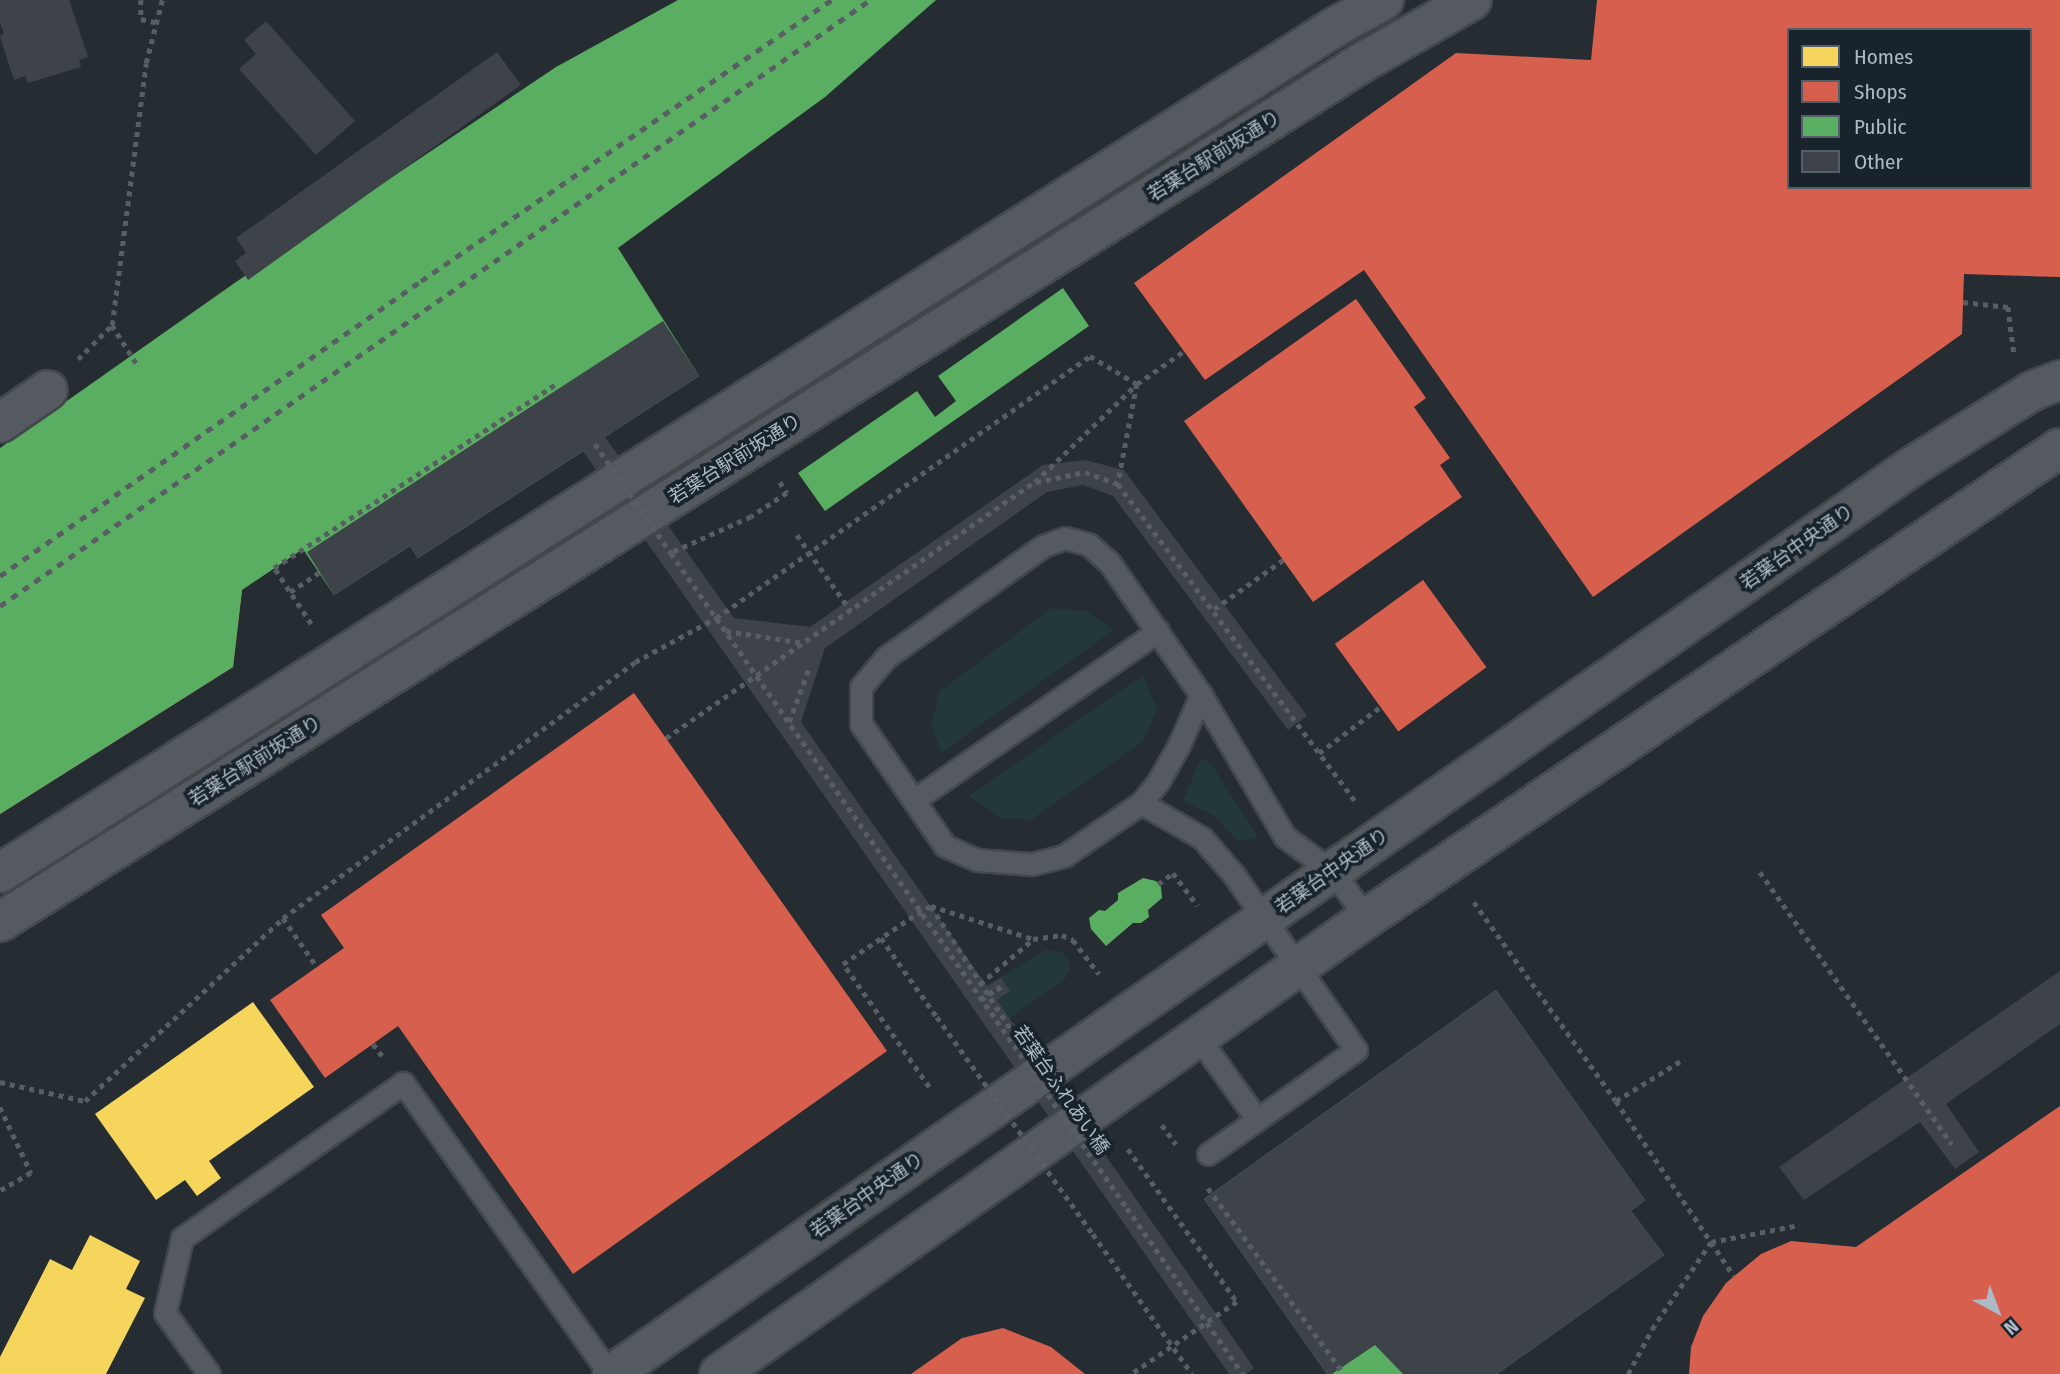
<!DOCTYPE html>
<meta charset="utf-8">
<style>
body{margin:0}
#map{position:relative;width:2060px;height:1374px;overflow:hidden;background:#252c32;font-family:"Fira Sans Condensed","Noto Sans JP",sans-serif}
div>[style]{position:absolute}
.green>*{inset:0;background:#233838}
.homes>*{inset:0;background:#f6d55c}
.shops>*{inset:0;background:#d6604d;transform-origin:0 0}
.public>*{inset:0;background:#5aae61}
.building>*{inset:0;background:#3d4348}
.path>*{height:4.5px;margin-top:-2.25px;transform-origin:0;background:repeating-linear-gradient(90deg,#585f63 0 5px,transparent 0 10px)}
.roads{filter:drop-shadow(2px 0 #42484c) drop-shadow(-2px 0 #42484c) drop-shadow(0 2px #42484c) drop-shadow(0 -2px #42484c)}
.service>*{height:21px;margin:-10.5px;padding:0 10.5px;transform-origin:10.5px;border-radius:10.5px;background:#545a60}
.minor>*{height:38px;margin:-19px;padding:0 19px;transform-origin:19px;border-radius:19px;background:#545a60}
.tertiary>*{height:38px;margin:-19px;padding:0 19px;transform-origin:19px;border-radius:19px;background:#545a60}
.rail>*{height:5px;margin-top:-2.5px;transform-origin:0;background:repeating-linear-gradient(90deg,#585e64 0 7px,transparent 0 14px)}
.path-bridge>*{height:4.5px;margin-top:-2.25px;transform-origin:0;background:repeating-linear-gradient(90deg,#585f63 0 5px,transparent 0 10px)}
span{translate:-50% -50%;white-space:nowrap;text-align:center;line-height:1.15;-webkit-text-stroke:7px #19232c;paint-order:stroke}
.street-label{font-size:19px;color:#adb9c4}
.legend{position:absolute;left:1787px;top:28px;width:245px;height:161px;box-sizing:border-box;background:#19232c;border:2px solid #545f69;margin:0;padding:9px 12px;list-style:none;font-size:21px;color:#adb9c4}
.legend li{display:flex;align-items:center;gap:14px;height:35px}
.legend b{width:35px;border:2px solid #545f69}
.north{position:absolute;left:1962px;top:1276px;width:70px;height:70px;-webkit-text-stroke:5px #19232c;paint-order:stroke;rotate:139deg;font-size:19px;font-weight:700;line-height:28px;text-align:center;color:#adb9c4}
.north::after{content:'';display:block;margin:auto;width:24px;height:32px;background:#adb9c4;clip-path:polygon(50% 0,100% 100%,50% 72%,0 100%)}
</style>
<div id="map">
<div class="green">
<div style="clip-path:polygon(1051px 608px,1087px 611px,1114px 630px,941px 753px,931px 724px,940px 691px)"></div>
<div style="clip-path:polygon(1143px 675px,1157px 709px,1144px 741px,1031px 820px,1001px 818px,969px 796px)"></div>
<div style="clip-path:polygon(1200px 759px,1210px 762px,1258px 837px,1238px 842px,1215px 816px,1183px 801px)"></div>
<div style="clip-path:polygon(1045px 950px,1062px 952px,1071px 965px,1065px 979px,1010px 1018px,997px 1000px,1010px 991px,1001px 977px)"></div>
</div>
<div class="homes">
<div style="clip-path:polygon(253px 1002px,314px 1087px,209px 1161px,221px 1178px,197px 1196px,185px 1180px,156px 1200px,95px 1114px)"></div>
<div style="clip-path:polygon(90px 1235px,140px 1261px,126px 1289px,145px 1298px,106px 1374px,0 1374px,0 1357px,50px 1259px,72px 1270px)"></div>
</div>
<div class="shops">
<div style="clip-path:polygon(evenodd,1597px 0,2060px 0,2060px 277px,1964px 274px,1962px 334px,1593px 597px,1364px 270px,1205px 380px,1134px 283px,1456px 53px,1591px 60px,1597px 0,1789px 30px,2030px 30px,2030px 187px,1789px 187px,1789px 30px)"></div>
<div style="clip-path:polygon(1356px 299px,1426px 398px,1414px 407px,1450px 458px,1440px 465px,1462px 497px,1313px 602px,1184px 421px)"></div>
<div style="left:1423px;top:580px;width:108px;height:109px;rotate:54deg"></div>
<div style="clip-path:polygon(242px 590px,233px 667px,0 814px,0 744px,102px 687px)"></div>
<div style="clip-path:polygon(634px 693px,887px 1051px,573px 1274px,398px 1026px,325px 1078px,270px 1000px,344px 948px,321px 915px)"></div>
<div style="clip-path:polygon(2060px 1106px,2060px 1374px,1689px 1374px,1691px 1347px,1703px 1316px,1726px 1283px,1761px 1254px,1791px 1241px,1856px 1247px)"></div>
<div style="clip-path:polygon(1003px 1328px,1051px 1347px,1085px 1374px,911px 1374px,962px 1338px)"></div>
</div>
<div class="public">
<div style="clip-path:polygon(678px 0,936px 0,825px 97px,618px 248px,699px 376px,418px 558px,410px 546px,334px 595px,303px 549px,242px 590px,233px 667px,0 814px,0 448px,236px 282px,556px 67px)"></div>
<div style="clip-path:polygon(1063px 288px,1089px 326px,825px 511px,798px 473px,917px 391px,935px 417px,956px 401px,938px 376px)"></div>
<div style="clip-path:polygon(1143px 878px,1156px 881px,1161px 887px,1162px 898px,1148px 910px,1149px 917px,1141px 923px,1133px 923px,1106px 946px,1091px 929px,1089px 918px,1099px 910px,1105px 911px,1118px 900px,1118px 893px)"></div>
<div style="clip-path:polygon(1496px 990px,1645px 1200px,1631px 1211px,1664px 1255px,1497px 1374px,1327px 1374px,1204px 1199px)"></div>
</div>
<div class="building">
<div style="clip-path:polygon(0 0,69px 0,88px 57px,79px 60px,81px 67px,28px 83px,25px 76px,14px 80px,0 37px,4px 33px,0 23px)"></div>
<div style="clip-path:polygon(266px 21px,355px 121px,316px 155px,239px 69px,256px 54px,244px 40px)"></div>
<div style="clip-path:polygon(497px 52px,521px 85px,248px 280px,235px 261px,246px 253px,236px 238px)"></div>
<div style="clip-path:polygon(663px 321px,699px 376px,605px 437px,734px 618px,810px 627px,1043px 465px,1085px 460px,1124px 470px,1307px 716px,1288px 730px,1113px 496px,1083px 485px,1047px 492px,825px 648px,801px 722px,987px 986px,1001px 977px,1010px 991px,997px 1000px,1254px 1368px,1246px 1374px,1229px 1374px,583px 451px,418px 558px,410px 546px,334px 595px,307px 552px)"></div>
<div style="clip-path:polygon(2060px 971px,2060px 1024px,1946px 1104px,1979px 1152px,1955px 1169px,1920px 1122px,1804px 1200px,1779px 1167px)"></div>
<div style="clip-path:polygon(1496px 990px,1645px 1200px,1631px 1211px,1664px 1255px,1497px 1374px,1403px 1374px,1375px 1345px,1332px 1374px,1327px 1374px,1204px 1199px)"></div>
</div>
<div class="path">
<div style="left:141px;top:0;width:19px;rotate:90deg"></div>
<div style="left:141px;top:19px;width:17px;rotate:13deg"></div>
<div style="left:1963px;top:302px;width:45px;rotate:6.3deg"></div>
<div style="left:2008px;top:307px;width:46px;rotate:82.6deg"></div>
<div style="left:112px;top:325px;width:49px;rotate:57.6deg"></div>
<div style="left:78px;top:359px;width:48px;rotate:-45deg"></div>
<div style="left:112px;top:325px;width:264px;rotate:-82.6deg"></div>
<div style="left:146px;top:63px;width:65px;rotate:-75.7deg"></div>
<div style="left:780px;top:482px;width:13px;rotate:58deg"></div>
<div style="left:787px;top:493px;width:43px;rotate:146.3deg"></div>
<div style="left:751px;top:517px;width:88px;rotate:155.8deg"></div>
<div style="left:671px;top:553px;width:530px;rotate:55.14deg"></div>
<div style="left:1036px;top:482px;width:50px;rotate:-11.5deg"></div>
<div style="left:1085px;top:472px;width:35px;rotate:20deg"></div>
<div style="left:1118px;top:484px;width:396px;rotate:53.2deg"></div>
<div style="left:797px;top:535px;width:93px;rotate:54.6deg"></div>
<div style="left:290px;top:592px;width:36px;rotate:-34deg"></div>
<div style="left:1214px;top:609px;width:85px;rotate:-35.4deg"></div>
<div style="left:311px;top:624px;width:67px;rotate:-123.5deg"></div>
<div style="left:274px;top:568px;width:337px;rotate:-33.1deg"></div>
<div style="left:726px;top:631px;width:79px;rotate:8.7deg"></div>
<div style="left:789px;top:722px;width:58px;rotate:-69.7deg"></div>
<div style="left:666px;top:738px;width:449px;rotate:-34.8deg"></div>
<div style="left:1035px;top:482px;width:141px;rotate:-43.9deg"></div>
<div style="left:1137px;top:384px;width:102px;rotate:100.8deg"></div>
<div style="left:1319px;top:753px;width:76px;rotate:-37deg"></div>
<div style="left:1760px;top:872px;width:333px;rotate:54.8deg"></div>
<div style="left:1158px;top:884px;width:19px;rotate:-36deg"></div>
<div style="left:1173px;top:873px;width:41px;rotate:52.9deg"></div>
<div style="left:1474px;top:902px;width:244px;rotate:54.5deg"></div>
<div style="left:1616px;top:1101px;width:211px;rotate:56deg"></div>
<div style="left:931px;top:906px;width:107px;rotate:17.9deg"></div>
<div style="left:1033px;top:939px;width:29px;rotate:-8deg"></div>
<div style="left:1062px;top:935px;width:12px;rotate:24deg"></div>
<div style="left:1073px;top:940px;width:43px;rotate:52.6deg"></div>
<div style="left:283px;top:918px;width:60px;rotate:55.2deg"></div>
<div style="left:881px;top:938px;width:97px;rotate:54.7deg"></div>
<div style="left:980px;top:984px;width:68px;rotate:-40.2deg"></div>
<div style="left:988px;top:994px;width:18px;rotate:-29deg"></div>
<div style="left:373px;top:1044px;width:16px;rotate:52deg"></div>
<div style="left:0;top:1082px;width:87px;rotate:12.6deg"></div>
<div style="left:85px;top:1101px;width:270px;rotate:-42.7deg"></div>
<div style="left:283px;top:918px;width:435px;rotate:-36deg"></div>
<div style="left:635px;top:662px;width:92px;rotate:-28.5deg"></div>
<div style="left:716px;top:618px;width:457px;rotate:-35deg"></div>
<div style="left:1090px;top:356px;width:55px;rotate:30.8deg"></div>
<div style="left:1137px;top:384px;width:57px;rotate:-35.1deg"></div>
<div style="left:929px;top:1087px;width:150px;rotate:-125deg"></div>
<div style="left:843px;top:964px;width:80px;rotate:-34.3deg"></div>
<div style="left:909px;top:919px;width:26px;rotate:-31deg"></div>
<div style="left:931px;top:906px;width:149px;rotate:57.1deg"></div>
<div style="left:1616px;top:1101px;width:80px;rotate:-31.7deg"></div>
<div style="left:0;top:1107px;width:73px;rotate:64.8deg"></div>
<div style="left:31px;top:1173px;width:36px;rotate:150deg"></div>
<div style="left:1162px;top:1125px;width:24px;rotate:54deg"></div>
<div style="left:1128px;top:1149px;width:188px;rotate:54.5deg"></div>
<div style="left:1237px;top:1302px;width:127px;rotate:145.6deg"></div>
<div style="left:1208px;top:1188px;width:230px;rotate:53.8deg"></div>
<div style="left:1127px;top:1208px;width:203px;rotate:55.1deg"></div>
<div style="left:1093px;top:1234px;width:171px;rotate:54.7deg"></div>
<div style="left:1628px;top:1374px;width:51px;rotate:-61.9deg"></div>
<div style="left:1652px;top:1329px;width:105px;rotate:-55.9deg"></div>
<div style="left:1711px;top:1242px;width:90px;rotate:-10.9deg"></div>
</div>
<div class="roads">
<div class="service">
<div style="left:914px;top:800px;width:297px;rotate:-34.7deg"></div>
<div style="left:1141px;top:803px;width:27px;rotate:-51deg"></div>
<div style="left:1158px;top:782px;width:43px;rotate:-60.4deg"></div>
<div style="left:1179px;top:745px;width:55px;rotate:-66.3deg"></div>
<div style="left:1198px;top:1037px;width:101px;rotate:54.3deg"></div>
<div style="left:1208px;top:1154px;width:181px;rotate:-35.1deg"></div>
<div style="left:1356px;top:1050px;width:213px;rotate:-124.9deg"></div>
<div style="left:1234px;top:875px;width:49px;rotate:-130.9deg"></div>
<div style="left:1202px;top:838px;width:70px;rotate:-150.2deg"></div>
<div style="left:1141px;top:803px;width:93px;rotate:145.5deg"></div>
<div style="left:1064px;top:856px;width:34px;rotate:166deg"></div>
<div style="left:1031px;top:864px;width:54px;rotate:-175.8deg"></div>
<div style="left:977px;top:860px;width:35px;rotate:-156deg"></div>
<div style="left:945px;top:846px;width:148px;rotate:-124.5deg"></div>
<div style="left:861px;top:724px;width:37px;rotate:-90deg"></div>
<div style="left:861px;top:687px;width:38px;rotate:-50deg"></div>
<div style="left:885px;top:658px;width:194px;rotate:-35.3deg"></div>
<div style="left:1043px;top:546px;width:23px;rotate:-20deg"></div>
<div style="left:1065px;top:538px;width:24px;rotate:15deg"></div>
<div style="left:1088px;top:544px;width:28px;rotate:41deg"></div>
<div style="left:1109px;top:562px;width:162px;rotate:55.3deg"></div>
<div style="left:1201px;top:695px;width:165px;rotate:59.4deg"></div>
<div style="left:1285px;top:837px;width:58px;rotate:35.9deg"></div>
<div style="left:1332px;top:871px;width:59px;rotate:53.3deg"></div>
<div style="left:209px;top:1374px;width:75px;rotate:-125.8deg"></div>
<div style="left:165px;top:1313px;width:77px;rotate:-77.2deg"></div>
<div style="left:182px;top:1238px;width:270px;rotate:-35deg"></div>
<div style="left:403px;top:1083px;width:357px;rotate:54.6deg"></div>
</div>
<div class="minor">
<div style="left:0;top:423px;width:58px;rotate:-34.5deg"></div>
</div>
<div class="tertiary">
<div style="left:0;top:873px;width:1580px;rotate:-32.36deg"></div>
<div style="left:1335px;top:27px;width:56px;rotate:-28.9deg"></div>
<div style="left:0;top:922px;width:1612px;rotate:-32.25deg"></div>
<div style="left:1363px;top:62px;width:125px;rotate:-29.6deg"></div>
<div style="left:612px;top:1374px;width:1584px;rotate:-34.92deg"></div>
<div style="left:1911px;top:467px;width:143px;rotate:-32.1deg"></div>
<div style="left:2032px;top:391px;width:30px;rotate:-21deg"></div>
<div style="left:719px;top:1374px;width:792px;rotate:-35.13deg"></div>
<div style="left:1367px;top:918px;width:837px;rotate:-34.15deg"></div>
</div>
</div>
<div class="rail">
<div style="left:0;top:576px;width:514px;rotate:-35.02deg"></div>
<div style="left:421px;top:281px;width:498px;rotate:-34.4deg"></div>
<div style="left:0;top:606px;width:1060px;rotate:-34.86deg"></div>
</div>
<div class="path-bridge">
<div style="left:595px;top:444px;width:133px;rotate:55.1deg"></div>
<div style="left:974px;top:988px;width:268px;rotate:55.2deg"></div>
<div style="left:981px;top:1000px;width:20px;rotate:-37deg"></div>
<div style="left:937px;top:1017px;width:267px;rotate:54.3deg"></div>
</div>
<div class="street-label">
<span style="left:1214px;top:156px;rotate:-32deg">若葉台駅前坂通り</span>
<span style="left:735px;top:459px;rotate:-32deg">若葉台駅前坂通り</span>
<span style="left:1797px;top:547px;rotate:-35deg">若葉台中央通り</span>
<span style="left:255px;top:761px;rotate:-32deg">若葉台駅前坂通り</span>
<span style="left:1332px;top:871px;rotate:-35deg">若葉台中央通り</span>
<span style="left:1061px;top:1090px;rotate:55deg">若葉台ふれあい橋</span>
<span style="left:867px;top:1195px;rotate:-35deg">若葉台中央通り</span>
</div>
<ul class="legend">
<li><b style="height:19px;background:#f6d55c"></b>Homes</li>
<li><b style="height:19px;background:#d6604d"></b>Shops</li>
<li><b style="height:19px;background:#5aae61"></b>Public</li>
<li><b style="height:19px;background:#3d4348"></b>Other</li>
</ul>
<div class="north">N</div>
</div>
